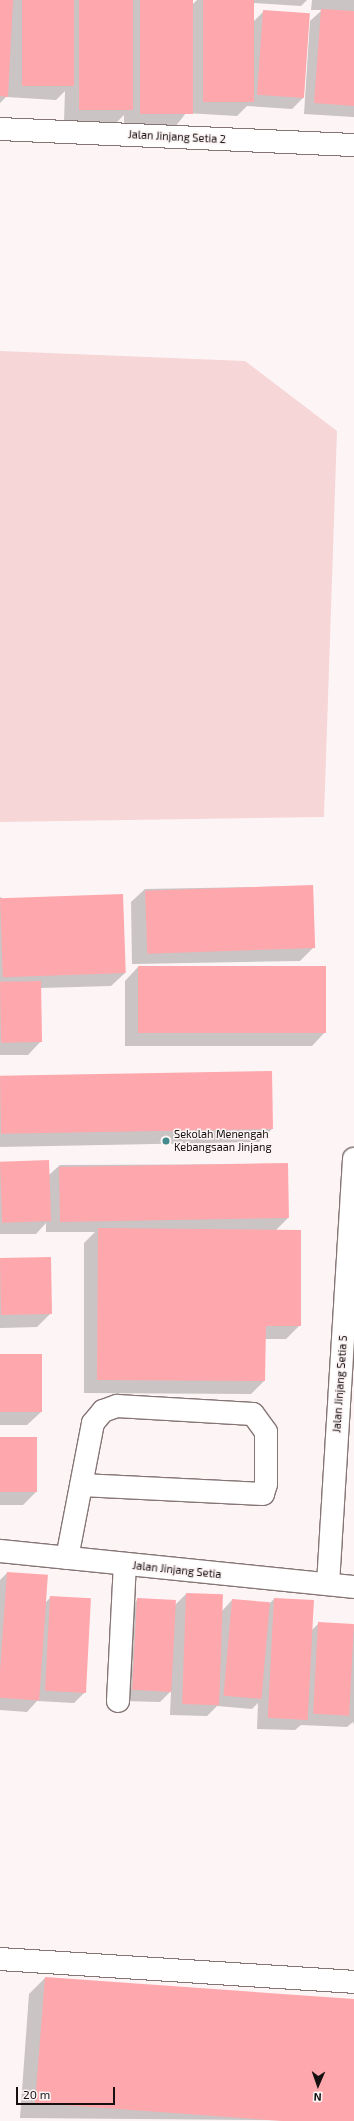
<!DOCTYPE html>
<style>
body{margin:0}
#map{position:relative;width:354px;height:2121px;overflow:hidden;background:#fdf5f5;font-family:"Exo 2",sans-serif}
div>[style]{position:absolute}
.green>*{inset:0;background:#f7d6d7}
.shadow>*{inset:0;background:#0003}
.building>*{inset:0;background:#fea8ad;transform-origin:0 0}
.roads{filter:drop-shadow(1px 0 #867575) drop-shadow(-1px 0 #867575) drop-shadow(0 1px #867575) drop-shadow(0 -1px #867575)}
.minor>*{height:22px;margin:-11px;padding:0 11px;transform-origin:11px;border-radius:11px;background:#fff}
.dots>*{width:11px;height:11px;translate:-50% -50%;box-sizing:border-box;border:2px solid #fdf5f5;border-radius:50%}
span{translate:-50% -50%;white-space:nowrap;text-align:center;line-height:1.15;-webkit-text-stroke:3px #fdf5f5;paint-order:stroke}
.street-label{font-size:11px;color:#161010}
.poi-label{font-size:11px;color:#161010}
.left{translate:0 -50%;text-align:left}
.north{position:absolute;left:298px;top:2065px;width:40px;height:40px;-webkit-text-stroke:3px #fdf5f5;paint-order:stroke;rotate:182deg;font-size:11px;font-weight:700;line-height:16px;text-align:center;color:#161010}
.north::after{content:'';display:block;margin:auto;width:14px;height:18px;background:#161010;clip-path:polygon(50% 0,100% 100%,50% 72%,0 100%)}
.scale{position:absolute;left:16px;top:2087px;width:99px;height:18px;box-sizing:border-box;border:2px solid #161010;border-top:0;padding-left:5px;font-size:12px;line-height:14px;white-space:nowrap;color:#161010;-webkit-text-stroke:3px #fdf5f5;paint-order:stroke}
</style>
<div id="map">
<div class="green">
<div style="clip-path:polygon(0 351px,245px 361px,337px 431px,324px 817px,0 822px)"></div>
</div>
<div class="shadow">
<div style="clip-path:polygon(0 0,192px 0,192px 5px,197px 0,307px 0,301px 6px,253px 3px,252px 23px,264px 11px,303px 98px,292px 109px,247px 106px,237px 116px,186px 113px,175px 127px,124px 124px,124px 115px,116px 123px,64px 121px,65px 91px,56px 100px,6px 97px,0 103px)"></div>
<div style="clip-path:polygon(312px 0,354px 0,354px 117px,304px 114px,310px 21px,322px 10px,311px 10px)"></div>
<div style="clip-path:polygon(313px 886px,314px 947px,300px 961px,132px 964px,131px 902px,145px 889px)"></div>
<div style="clip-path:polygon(0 897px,125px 973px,111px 986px,41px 988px,41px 1041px,28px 1055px,0 1055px)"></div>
<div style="clip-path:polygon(138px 967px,325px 1032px,312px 1046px,125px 1046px,125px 981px)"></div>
<div style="clip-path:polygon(0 1077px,272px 1129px,259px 1142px,0 1147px)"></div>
<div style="clip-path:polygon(0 1162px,49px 1175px,60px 1165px,287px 1164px,288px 1218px,275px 1231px,300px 1325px,286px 1339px,265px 1339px,264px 1381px,251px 1394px,84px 1393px,84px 1243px,95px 1232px,46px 1232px,46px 1223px,36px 1234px,0 1234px)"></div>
<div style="clip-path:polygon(0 1259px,51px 1313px,37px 1327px,0 1328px)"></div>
<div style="clip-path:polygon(0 1356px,41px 1412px,27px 1425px,0 1425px)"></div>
<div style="clip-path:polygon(0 1438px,37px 1491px,23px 1505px,0 1505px)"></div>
<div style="clip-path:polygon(7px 1573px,45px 1603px,51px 1597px,90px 1599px,85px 1692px,74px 1703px,37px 1701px,27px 1712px,0 1710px,0 1580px)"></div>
<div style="clip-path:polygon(186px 1594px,222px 1611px,232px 1600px,270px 1603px,274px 1599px,311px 1631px,319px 1623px,354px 1625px,354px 1725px,353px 1722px,347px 1727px,301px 1725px,295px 1730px,257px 1729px,258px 1703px,252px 1709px,217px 1706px,207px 1716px,170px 1715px,171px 1691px,160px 1702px,123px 1701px,127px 1610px,138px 1599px,174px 1606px)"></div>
<div style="clip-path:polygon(45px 1978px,354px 2000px,354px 2121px,20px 2118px,29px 1994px)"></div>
</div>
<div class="building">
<div style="clip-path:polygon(0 0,13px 0,8px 97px,0 96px)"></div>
<div style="left:22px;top:0;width:52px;height:86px"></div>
<div style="left:79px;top:0;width:54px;height:110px"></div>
<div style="left:140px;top:0;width:53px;height:114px"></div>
<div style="left:203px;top:0;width:51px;height:102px"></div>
<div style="clip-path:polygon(321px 9px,354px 11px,354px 106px,314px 103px)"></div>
<div style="left:263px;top:10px;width:47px;height:85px;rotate:4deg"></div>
<div style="left:313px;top:885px;width:63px;height:168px;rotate:88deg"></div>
<div style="left:123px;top:894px;width:79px;height:123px;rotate:88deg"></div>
<div style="left:138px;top:966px;width:188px;height:67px"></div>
<div style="left:41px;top:981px;width:61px;height:41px;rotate:89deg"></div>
<div style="left:272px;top:1071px;width:58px;height:272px;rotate:89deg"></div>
<div style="left:49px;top:1160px;width:61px;height:49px;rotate:88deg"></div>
<div style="left:288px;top:1163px;width:55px;height:229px;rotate:89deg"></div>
<div style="clip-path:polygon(98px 1228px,301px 1230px,301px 1326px,266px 1326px,265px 1381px,97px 1380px)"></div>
<div style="left:51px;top:1257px;width:57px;height:51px;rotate:89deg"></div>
<div style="left:42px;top:1354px;width:58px;height:42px;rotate:90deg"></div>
<div style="left:0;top:1437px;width:37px;height:55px"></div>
<div style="left:7px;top:1572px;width:41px;height:126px;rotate:4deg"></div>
<div style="left:186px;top:1593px;width:37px;height:111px;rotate:2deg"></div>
<div style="left:50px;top:1596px;width:41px;height:95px;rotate:3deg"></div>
<div style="left:137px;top:1598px;width:39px;height:92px;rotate:3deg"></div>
<div style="left:274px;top:1598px;width:40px;height:120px;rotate:3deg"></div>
<div style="left:232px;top:1599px;width:38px;height:97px;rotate:5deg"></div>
<div style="left:318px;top:1622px;width:36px;height:92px;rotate:3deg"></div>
<div style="clip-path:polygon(45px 1977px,354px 1999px,354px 2121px,282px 2121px,35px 2103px)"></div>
</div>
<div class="roads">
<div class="minor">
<div style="left:0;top:129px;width:354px;rotate:2.6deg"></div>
<div style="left:0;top:1551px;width:356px;rotate:5.8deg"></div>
<div style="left:67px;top:1558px;width:137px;rotate:-79.1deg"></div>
<div style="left:93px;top:1423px;width:16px;rotate:-50deg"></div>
<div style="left:103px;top:1411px;width:15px;rotate:-20deg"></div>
<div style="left:117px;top:1406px;width:136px;rotate:3.4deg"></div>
<div style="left:253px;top:1414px;width:22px;rotate:54deg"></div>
<div style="left:266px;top:1432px;width:52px;rotate:90deg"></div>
<div style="left:266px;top:1484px;width:10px;rotate:107deg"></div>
<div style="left:263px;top:1494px;width:182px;rotate:-177.2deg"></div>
<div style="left:328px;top:1584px;width:426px;rotate:-86.5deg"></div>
<div style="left:118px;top:1701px;width:136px;rotate:-87.1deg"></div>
<div style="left:0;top:1959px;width:355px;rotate:3.7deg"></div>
</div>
</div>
<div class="dots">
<div style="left:166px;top:1141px;background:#428a8b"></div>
</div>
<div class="street-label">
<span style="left:177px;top:137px;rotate:3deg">Jalan Jinjang Setia 2</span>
<span style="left:340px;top:1384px;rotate:-86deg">Jalan Jinjang Setia 5</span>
<span style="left:177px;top:1570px;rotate:6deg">Jalan Jinjang Setia</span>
</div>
<div class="poi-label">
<span class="left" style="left:174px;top:1141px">Sekolah Menengah<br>Kebangsaan Jinjang</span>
</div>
<div class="north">N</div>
<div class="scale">20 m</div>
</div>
